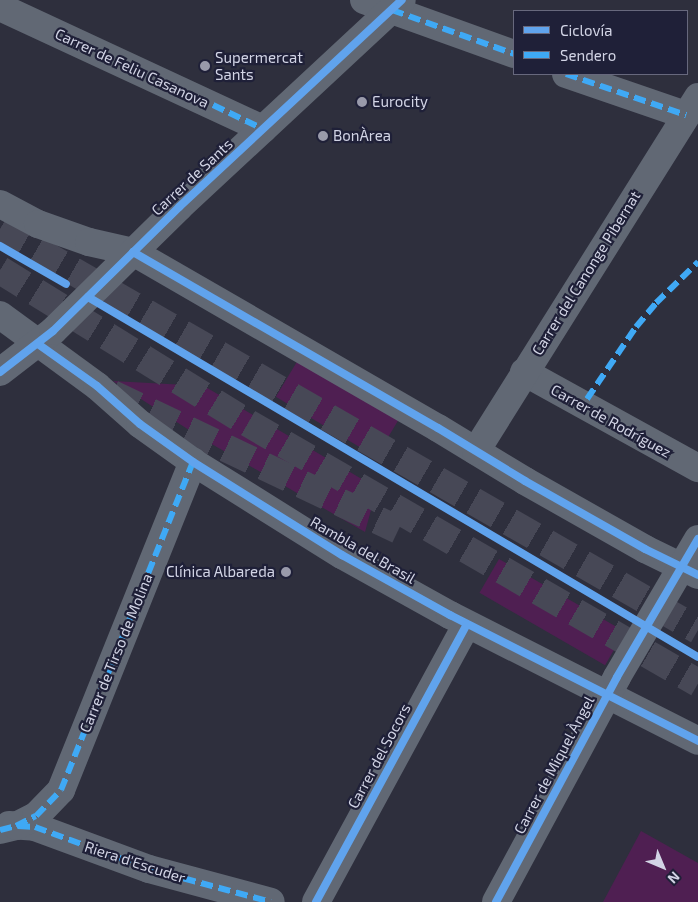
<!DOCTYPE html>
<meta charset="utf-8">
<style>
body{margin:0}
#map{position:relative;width:698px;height:902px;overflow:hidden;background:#2e2f3d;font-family:"Exo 2",sans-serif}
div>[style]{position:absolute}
.green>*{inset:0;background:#4f1f52;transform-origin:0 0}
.major-tunnel>*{height:28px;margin-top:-14px;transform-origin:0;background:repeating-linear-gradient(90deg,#474856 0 28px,transparent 0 42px)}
.minor>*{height:28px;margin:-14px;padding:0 14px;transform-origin:14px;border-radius:14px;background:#616874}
.quiet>*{height:6px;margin-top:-3px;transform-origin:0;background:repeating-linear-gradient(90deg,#3fa9f5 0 12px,transparent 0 18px)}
.cycleway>*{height:8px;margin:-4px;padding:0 4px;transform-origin:4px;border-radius:4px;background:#60a3ed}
.dots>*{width:14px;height:14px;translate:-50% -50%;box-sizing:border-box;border:2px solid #1f2038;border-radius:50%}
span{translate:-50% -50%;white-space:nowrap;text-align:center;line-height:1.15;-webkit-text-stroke:4.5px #1f2038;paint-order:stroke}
.poi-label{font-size:15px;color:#d2d4e5}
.left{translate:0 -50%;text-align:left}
.right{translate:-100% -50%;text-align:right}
.street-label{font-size:15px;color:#d2d4e5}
.legend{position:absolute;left:513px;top:10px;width:175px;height:65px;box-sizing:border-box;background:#1f2038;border:1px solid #67687d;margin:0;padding:6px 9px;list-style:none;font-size:15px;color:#d2d4e5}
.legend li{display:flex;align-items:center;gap:10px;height:25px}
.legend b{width:25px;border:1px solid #67687d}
.north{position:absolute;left:638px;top:842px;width:50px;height:50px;-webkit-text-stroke:4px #1f2038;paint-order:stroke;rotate:135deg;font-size:14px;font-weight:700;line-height:20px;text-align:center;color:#d2d4e5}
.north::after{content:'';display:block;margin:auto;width:18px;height:22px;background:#d2d4e5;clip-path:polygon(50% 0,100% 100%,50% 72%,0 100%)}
</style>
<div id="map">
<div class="green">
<div style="left:298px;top:360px;width:117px;height:43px;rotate:31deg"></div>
<div style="clip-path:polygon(113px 381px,204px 386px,377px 488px,365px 532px,203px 439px)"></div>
<div style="left:499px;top:559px;width:145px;height:39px;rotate:30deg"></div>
<div style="clip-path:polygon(641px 831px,698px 863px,698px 902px,603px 902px)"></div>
</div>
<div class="major-tunnel">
<div style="left:0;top:229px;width:805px;rotate:29.88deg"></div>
<div style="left:0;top:270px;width:291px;rotate:31.7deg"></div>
<div style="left:248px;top:423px;width:520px;rotate:30.02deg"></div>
<div style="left:112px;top:394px;width:317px;rotate:25.4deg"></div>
</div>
<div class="minor">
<div style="left:364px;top:0;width:159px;rotate:19.8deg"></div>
<div style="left:0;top:7px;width:290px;rotate:24.9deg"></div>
<div style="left:566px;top:74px;width:127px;rotate:18.9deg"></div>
<div style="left:0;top:204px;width:43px;rotate:27.8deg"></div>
<div style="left:38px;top:224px;width:54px;rotate:19.4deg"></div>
<div style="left:89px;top:242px;width:45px;rotate:12.8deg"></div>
<div style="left:133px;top:252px;width:352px;rotate:30deg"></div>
<div style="left:438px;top:428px;width:102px;rotate:31.3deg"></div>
<div style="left:525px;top:481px;width:138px;rotate:29.5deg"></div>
<div style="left:645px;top:549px;width:59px;rotate:26.1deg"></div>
<div style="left:0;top:315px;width:120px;rotate:36.2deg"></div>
<div style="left:97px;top:386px;width:57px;rotate:41.5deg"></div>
<div style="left:140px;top:424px;width:65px;rotate:35.6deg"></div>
<div style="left:193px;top:462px;width:176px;rotate:32deg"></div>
<div style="left:342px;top:555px;width:124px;rotate:29.1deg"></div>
<div style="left:450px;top:615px;width:278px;rotate:26.9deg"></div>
<div style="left:0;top:372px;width:67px;rotate:-37.7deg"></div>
<div style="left:53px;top:331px;width:177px;rotate:-44.5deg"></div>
<div style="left:179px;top:207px;width:304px;rotate:-42.9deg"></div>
<div style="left:524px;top:372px;width:199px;rotate:28.9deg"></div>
<div style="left:476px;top:451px;width:418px;rotate:-57.9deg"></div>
<div style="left:9px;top:825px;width:26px;rotate:4deg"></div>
<div style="left:35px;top:827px;width:121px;rotate:20.2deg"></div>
<div style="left:149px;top:869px;width:126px;rotate:15.1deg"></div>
<div style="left:0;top:830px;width:16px;rotate:-14deg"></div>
<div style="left:16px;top:826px;width:22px;rotate:-27deg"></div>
<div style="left:36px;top:816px;width:36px;rotate:-46deg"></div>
<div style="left:61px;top:790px;width:354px;rotate:-68.1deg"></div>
<div style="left:316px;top:902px;width:316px;rotate:-61.5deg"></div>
<div style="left:496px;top:902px;width:255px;rotate:-61.7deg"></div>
<div style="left:617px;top:677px;width:160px;rotate:-59.6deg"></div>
</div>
<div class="quiet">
<div style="left:392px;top:10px;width:130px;rotate:19.8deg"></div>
<div style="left:566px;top:74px;width:127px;rotate:18.9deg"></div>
<div style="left:213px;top:105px;width:55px;rotate:25.6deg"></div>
<div style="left:587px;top:399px;width:87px;rotate:-55.8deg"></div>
<div style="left:636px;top:327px;width:31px;rotate:-50deg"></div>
<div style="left:656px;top:303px;width:59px;rotate:-44.3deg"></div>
<div style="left:18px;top:826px;width:17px;rotate:3deg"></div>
<div style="left:35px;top:827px;width:121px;rotate:20.2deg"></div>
<div style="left:149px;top:869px;width:126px;rotate:15.1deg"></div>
<div style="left:0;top:830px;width:16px;rotate:-14deg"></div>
<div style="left:16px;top:826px;width:22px;rotate:-27deg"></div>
<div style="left:36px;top:816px;width:36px;rotate:-46deg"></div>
<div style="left:61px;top:790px;width:354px;rotate:-68.1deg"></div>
</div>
<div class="cycleway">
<div style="left:0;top:246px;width:76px;rotate:29.9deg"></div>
<div style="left:133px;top:252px;width:352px;rotate:30deg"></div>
<div style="left:438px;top:428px;width:102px;rotate:31.3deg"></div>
<div style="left:525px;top:481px;width:138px;rotate:29.5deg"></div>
<div style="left:645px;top:549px;width:59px;rotate:26.1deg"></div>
<div style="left:88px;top:297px;width:708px;rotate:30.55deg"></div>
<div style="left:38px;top:344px;width:72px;rotate:35.4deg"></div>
<div style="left:97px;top:386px;width:57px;rotate:41.5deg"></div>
<div style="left:140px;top:424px;width:65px;rotate:35.6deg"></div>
<div style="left:193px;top:462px;width:176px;rotate:32deg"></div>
<div style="left:342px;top:555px;width:124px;rotate:29.1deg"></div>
<div style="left:450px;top:615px;width:278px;rotate:26.9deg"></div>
<div style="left:0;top:372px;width:67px;rotate:-37.7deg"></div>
<div style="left:53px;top:331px;width:177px;rotate:-44.5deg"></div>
<div style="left:179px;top:207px;width:304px;rotate:-42.9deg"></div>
<div style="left:316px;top:902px;width:316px;rotate:-61.5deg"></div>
<div style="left:496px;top:902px;width:255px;rotate:-61.7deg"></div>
<div style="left:617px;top:677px;width:160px;rotate:-59.6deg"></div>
</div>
<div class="dots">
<div style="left:205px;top:66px;background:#999aaa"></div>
<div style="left:362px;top:102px;background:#999aaa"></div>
<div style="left:323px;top:136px;background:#999aaa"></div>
<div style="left:286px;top:572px;background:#999aaa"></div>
</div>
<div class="poi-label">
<span class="left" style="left:215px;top:66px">Supermercat<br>Sants</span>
<span class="left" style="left:372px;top:102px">Eurocity</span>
<span class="left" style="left:333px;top:136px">BonÀrea</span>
<span class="right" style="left:275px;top:572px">Clínica Albareda</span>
</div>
<div class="street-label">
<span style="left:132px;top:68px;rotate:25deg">Carrer de Feliu Casanova</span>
<span style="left:192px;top:177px;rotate:-43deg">Carrer de Sants</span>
<span style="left:586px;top:273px;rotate:-58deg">Carrer del Canonge Pibernat</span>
<span style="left:611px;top:421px;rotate:29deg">Carrer de Rodríguez</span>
<span style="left:363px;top:550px;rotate:30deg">Rambla del Brasil</span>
<span style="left:116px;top:653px;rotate:-68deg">Carrer de Tirso de Molina</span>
<span style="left:379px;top:756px;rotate:-62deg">Carrer del Socors</span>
<span style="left:554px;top:765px;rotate:-62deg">Carrer de Miquel Àngel</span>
<span style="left:135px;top:862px;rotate:18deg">Riera d'Escuder</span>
</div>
<ul class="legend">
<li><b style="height:6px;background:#60a3ed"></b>Ciclovía</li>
<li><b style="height:6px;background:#3fa9f5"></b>Sendero</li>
</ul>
<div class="north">N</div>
</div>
